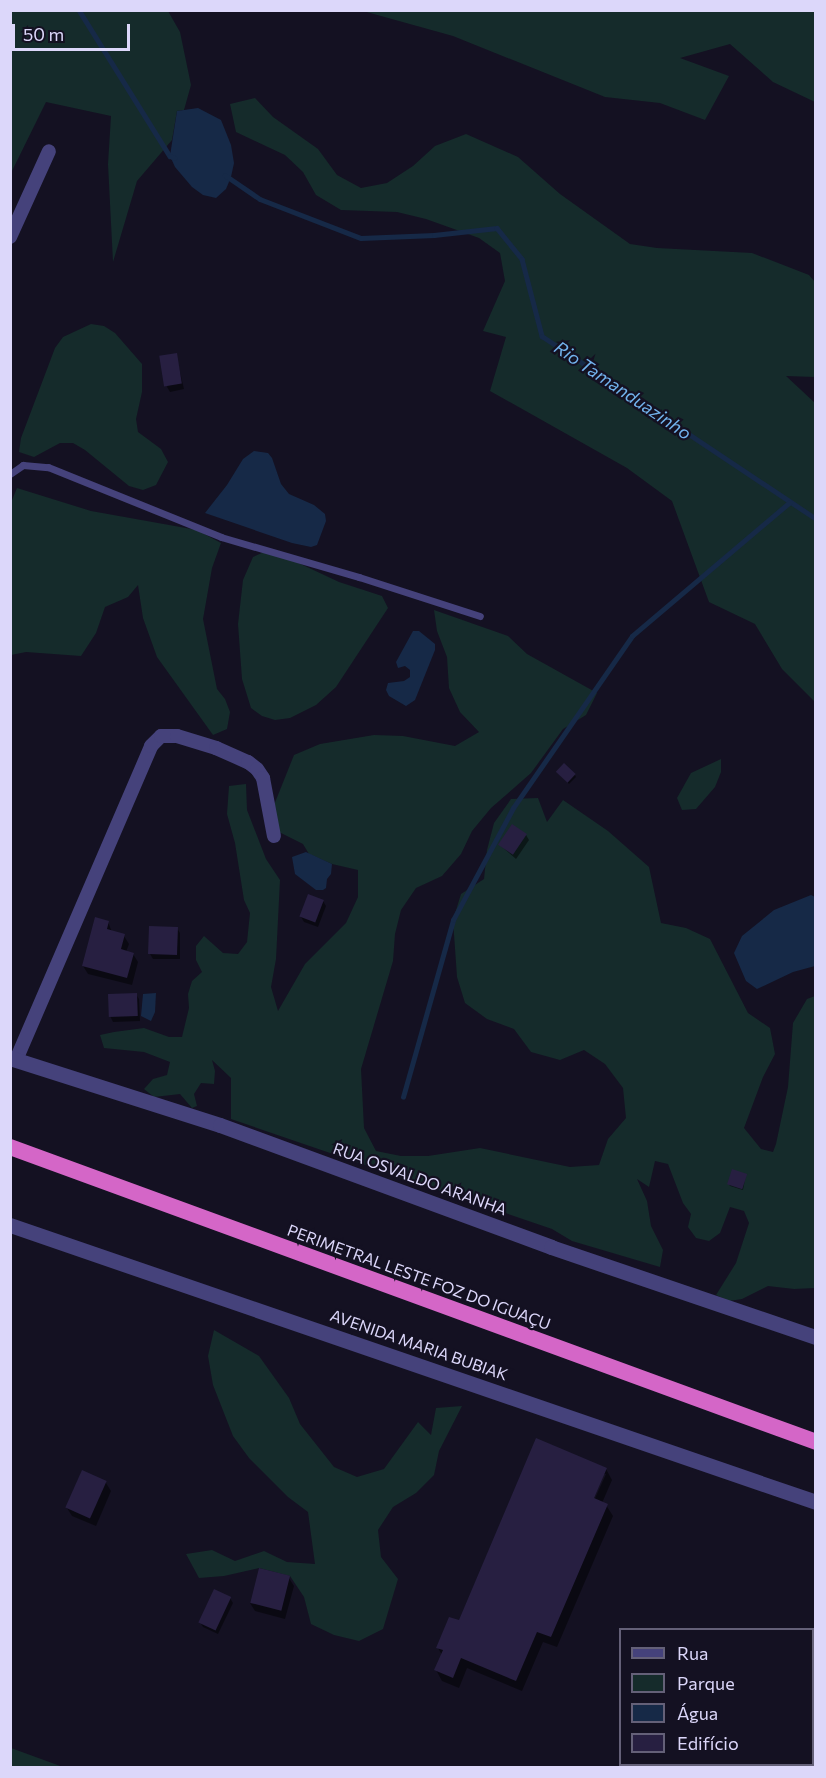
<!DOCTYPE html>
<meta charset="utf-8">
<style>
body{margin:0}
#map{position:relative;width:826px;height:1778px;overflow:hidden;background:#141122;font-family:Commissioner,sans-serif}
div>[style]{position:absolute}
.green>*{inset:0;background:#152b2b}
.water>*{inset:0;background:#162947}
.shadow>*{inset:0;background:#0007}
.stream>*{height:4.5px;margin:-2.25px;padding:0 2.25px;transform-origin:2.25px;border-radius:2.25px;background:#162947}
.building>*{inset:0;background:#271f41;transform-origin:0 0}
.service>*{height:7px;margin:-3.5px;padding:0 3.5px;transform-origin:3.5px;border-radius:3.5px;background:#45427b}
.minor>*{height:14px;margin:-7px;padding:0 7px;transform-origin:7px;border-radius:7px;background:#45427b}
.tertiary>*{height:15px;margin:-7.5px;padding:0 7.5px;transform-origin:7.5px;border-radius:7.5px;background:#45427b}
.trunk>*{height:16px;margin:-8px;padding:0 8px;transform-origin:8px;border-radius:8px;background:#d466c7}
span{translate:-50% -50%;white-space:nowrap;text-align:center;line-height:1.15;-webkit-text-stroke:4.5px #141122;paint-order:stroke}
.street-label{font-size:16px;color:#dcd7fa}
.water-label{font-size:18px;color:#72b3ed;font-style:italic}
.frame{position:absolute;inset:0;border:12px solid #dcd7fa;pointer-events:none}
.legend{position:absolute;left:619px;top:1628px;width:195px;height:138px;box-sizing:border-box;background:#141122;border:2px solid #646078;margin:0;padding:8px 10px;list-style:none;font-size:18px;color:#dcd7fa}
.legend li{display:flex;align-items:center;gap:12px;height:30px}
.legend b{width:30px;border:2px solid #646078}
.scale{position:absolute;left:12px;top:24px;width:118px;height:27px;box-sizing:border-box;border:3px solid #dcd7fa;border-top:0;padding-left:8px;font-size:18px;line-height:21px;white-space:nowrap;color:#dcd7fa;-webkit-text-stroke:4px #141122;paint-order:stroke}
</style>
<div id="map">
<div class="green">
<div style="clip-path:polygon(11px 11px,168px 11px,180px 32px,191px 85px,184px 110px,177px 111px,172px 140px,137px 181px,113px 262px,108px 164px,111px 116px,46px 102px,11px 173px)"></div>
<div style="clip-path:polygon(363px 11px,815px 11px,815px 102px,773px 82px,730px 44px,680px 58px,729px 76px,705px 120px,660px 103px,605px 97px,453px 36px)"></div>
<div style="clip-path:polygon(255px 98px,273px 117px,318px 149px,337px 175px,361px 188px,387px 183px,413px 166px,435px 146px,466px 134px,518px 157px,560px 194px,630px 244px,657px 248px,752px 253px,809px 275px,815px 282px,815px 377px,786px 376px,815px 403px,815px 702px,782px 669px,755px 624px,709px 602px,672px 501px,627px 468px,490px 391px,506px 337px,483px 331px,505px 281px,500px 253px,479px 238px,426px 219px,397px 212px,341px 210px,316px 195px,303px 172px,285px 155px,236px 132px,230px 104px)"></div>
<div style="clip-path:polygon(91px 324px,104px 326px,115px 333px,142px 364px,142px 392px,136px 419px,138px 432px,161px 449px,168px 462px,156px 485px,143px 490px,129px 486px,85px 450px,73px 443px,60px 443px,34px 457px,19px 452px,21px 438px,55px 348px,63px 337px)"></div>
<div style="clip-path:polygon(17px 488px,91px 511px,197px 530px,221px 543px,212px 568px,203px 619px,217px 689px,225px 699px,230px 712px,227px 729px,213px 735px,157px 657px,143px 618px,138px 585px,128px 597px,105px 607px,96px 633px,81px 656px,26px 652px,11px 655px,10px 505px)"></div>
<div style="clip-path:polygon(264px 552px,290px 559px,339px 582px,382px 596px,388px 608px,336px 687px,316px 705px,290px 718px,275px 720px,262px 716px,251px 708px,242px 679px,238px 624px,243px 580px,253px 557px)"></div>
<div style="clip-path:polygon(434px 610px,508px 636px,527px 654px,597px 693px,586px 715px,563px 729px,531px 773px,491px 808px,472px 831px,461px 854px,442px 876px,416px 888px,401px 910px,395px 934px,393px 961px,361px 1069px,364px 1128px,376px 1151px,401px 1156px,428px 1156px,480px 1148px,570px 1167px,599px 1165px,608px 1139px,626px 1118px,623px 1088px,605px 1064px,584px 1050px,560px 1060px,531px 1052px,514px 1029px,487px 1019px,465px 1003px,457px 977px,453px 920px,461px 894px,484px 879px,487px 850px,494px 823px,511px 799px,538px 798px,547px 822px,563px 800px,608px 831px,649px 867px,661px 923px,686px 928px,710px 939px,748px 1013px,770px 1028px,775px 1054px,763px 1077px,744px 1128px,761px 1149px,773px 1152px,776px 1144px,788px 1087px,793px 1023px,807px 999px,815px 996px,815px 1288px,794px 1289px,768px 1286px,742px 1299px,729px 1301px,716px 1295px,736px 1263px,749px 1223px,744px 1211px,730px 1207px,720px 1233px,709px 1241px,696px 1238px,688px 1227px,691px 1214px,683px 1203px,668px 1164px,655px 1161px,649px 1187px,637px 1179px,647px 1201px,651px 1226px,663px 1250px,660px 1267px,572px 1241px,552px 1229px,231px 1119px,231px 1078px,212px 1060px,215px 1071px,214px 1084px,201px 1083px,194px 1094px,197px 1106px,192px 1108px,180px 1094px,154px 1097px,144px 1089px,153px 1079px,167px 1075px,170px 1062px,144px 1052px,104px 1048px,100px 1035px,114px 1032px,144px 1028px,169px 1037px,182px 1037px,189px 1008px,188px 994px,192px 981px,202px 972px,196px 960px,196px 946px,204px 936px,223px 953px,238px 954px,247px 942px,250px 913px,244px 900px,235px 843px,227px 814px,229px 786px,246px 784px,247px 810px,266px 859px,280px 880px,276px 959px,271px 987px,278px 1011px,305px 964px,346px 923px,358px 897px,358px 870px,332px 864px,309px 854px,303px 844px,279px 832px,274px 805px,294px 755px,320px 744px,374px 735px,403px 736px,455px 746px,479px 732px,460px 712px,449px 688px,447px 657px,437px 631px)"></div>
<div style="clip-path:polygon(721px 759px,721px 772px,715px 787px,696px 809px,682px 810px,677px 798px,691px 773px)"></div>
<div style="clip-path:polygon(214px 1330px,259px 1356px,289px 1398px,300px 1424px,334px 1467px,357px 1477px,384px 1469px,418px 1422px,431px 1435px,436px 1408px,462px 1406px,439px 1451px,434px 1475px,416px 1493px,393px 1507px,378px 1530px,381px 1557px,398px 1579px,383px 1629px,359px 1641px,334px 1635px,311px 1624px,304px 1597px,290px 1576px,259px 1568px,224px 1576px,199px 1578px,186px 1554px,212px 1550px,235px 1561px,264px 1551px,287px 1562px,315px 1564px,308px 1512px,288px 1497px,249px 1458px,233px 1436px,213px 1385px,208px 1356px)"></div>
<div style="clip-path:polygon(11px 1748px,63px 1767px,11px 1767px)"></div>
</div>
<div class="water">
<div style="clip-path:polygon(198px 108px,221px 120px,231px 145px,234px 163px,231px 177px,226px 189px,216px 198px,203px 195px,192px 187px,175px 167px,170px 156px,177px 111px)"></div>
<div style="clip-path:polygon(254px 451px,268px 453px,272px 458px,281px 484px,289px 494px,314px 505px,325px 514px,326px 521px,317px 545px,311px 547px,292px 543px,205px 513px,227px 485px,243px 459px)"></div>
<div style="clip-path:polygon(413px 631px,419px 631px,435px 644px,435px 650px,415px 700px,406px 706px,389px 696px,386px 690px,388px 683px,404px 681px,410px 677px,410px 670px,405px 666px,398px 668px,396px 662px)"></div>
<div style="clip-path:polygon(306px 852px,332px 864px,331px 874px,327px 879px,326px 888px,323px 890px,316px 890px,295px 874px,292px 857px)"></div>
<div style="clip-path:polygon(811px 895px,815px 897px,815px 966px,793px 972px,757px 989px,746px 981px,734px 953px,742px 936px,774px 910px)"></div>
<div style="clip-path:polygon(156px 993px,155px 1012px,151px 1021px,141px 1016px,143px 994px)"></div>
</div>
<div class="shadow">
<div style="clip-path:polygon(176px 355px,184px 389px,170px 392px,167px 387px)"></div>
<div style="clip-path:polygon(559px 774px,575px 775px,576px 777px,569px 784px)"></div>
<div style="clip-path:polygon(526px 835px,529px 840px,516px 859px,500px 845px)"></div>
<div style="clip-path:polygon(323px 901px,326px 906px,318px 927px,304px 922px,301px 917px)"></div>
<div style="clip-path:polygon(108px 922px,112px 932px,124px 936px,129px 944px,126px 952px,133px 954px,138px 962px,132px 985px,88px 974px,83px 966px)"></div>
<div style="clip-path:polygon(177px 928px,180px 933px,180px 959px,153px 959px,150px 954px)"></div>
<div style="clip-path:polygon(136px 994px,139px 999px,140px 1021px,113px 1022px,110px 1016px)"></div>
<div style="clip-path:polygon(746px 1175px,743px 1190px,730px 1186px,729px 1184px)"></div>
<div style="clip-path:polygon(evenodd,606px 1469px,612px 1480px,602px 1503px,606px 1505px,613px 1516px,557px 1647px,543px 1642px,522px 1691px,467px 1668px,459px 1688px,442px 1681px,436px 1670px,442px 1655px,438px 1648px,606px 1469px,602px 1474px,606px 1474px,592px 1505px,590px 1504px,602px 1474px)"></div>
<div style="clip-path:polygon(83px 1472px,106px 1483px,111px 1491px,96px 1526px,72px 1516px,67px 1508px)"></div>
<div style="clip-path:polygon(289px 1578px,294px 1586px,285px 1619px,255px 1611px,250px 1603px)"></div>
<div style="clip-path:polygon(230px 1598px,233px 1603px,218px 1634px,203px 1627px,200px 1622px)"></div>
</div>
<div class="stream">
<div style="left:79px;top:10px;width:172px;rotate:58.1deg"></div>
<div style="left:170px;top:156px;width:5px;rotate:22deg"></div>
<div style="left:225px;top:175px;width:42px;rotate:34.4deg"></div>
<div style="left:260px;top:199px;width:108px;rotate:21.1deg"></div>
<div style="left:361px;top:238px;width:73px;rotate:-2.4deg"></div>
<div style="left:434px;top:235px;width:63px;rotate:-6.3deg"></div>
<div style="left:497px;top:228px;width:40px;rotate:51deg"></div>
<div style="left:522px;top:259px;width:80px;rotate:75.4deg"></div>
<div style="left:542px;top:336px;width:329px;rotate:33.7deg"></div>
<div style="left:403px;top:1097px;width:184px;rotate:-74.2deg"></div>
<div style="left:453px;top:920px;width:127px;rotate:-61.8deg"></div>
<div style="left:513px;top:808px;width:209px;rotate:-55.3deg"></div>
<div style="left:632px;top:636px;width:207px;rotate:-40.3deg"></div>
</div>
<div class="building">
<div style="left:177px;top:353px;width:31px;height:18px;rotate:81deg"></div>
<div style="left:564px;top:763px;width:16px;height:12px;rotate:43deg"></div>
<div style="left:512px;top:824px;width:18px;height:25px;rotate:34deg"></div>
<div style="left:308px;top:894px;width:17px;height:24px;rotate:21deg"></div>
<div style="clip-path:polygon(95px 917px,109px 921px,107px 929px,125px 934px,121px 949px,134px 953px,127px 978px,82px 966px)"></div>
<div style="left:149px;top:926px;width:29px;height:28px;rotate:2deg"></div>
<div style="left:137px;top:993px;width:23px;height:29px;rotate:88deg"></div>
<div style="left:732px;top:1169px;width:16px;height:16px;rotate:18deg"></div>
<div style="clip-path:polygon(536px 1438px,607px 1468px,594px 1498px,608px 1504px,551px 1637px,537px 1632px,516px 1681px,461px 1658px,453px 1678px,434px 1670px,443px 1650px,436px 1648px,449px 1617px,459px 1620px)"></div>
<div style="left:82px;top:1470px;width:27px;height:41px;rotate:24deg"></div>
<div style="left:259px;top:1568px;width:32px;height:36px;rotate:14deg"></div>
<div style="left:214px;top:1589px;width:19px;height:37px;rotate:25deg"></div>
</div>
<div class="service">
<div style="left:10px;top:474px;width:16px;rotate:-35deg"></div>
<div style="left:23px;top:465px;width:25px;rotate:5deg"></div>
<div style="left:48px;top:467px;width:187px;rotate:22deg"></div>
<div style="left:221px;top:537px;width:144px;rotate:16.2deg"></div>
<div style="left:359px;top:577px;width:127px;rotate:17.9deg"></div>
</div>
<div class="minor">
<div style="left:10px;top:237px;width:94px;rotate:-65.6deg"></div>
<div style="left:16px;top:1060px;width:342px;rotate:-66.7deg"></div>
<div style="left:151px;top:746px;width:14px;rotate:-45deg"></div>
<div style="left:161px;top:736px;width:16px"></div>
<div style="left:177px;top:736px;width:41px;rotate:17.1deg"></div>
<div style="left:216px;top:748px;width:35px;rotate:24deg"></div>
<div style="left:248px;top:762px;width:11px;rotate:38deg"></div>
<div style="left:257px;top:769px;width:11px;rotate:56deg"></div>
<div style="left:263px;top:778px;width:59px;rotate:79.3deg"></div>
</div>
<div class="tertiary">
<div style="left:10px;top:1058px;width:220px;rotate:17.7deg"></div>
<div style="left:220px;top:1125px;width:353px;rotate:20.2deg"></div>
<div style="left:551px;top:1247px;width:280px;rotate:18.8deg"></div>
<div style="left:10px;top:1225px;width:852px;rotate:18.97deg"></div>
</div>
<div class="trunk">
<div style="left:10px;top:1147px;width:858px;rotate:20.1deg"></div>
</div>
<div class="street-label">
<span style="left:420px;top:1179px;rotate:20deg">RUA OSVALDO ARANHA</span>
<span style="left:419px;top:1277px;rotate:20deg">PERIMETRAL LESTE FOZ DO IGUAÇU</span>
<span style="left:419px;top:1345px;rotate:19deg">AVENIDA MARIA BUBIAK</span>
</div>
<div class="water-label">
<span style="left:623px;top:390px;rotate:34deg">Rio Tamanduazinho</span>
</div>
<div class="frame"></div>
<ul class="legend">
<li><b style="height:8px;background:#45427b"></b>Rua</li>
<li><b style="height:16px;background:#152b2b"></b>Parque</li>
<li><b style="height:16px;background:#162947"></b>Água</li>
<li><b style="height:16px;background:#271f41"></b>Edifício</li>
</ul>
<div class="scale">50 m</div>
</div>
